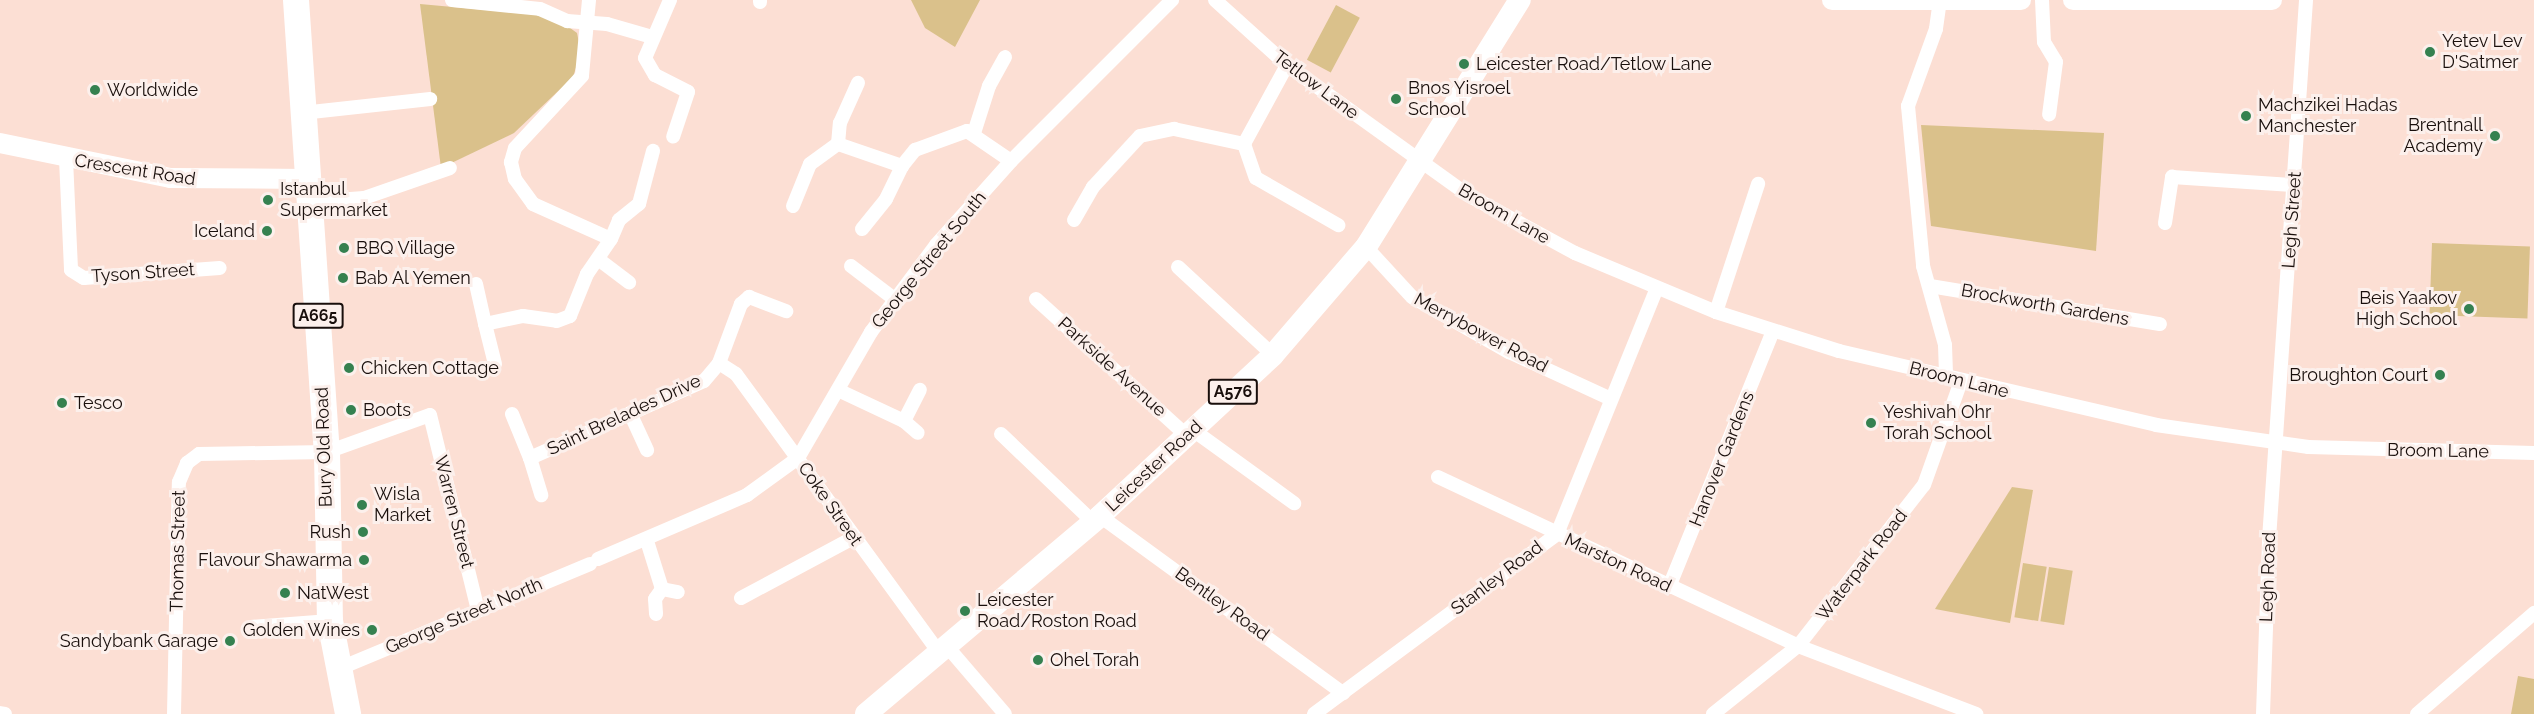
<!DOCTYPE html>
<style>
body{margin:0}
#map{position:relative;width:2534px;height:714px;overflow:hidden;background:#fcdfd4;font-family:Raleway,sans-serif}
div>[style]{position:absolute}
.green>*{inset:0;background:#dac18b;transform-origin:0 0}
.street>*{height:14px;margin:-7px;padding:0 7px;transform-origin:7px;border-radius:7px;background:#fff}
.secondary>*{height:20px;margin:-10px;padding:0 10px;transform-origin:10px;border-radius:10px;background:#fff}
.primary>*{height:22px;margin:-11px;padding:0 11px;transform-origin:11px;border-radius:11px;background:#fff}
.highway>*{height:26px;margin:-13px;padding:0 13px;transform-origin:13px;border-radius:13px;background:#fff}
.dots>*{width:16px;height:16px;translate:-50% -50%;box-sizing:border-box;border:3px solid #fcf0ec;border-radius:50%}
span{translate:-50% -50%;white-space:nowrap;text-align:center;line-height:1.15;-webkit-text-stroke:6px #fcf0ec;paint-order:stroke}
.shield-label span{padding:2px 4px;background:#fcf0ec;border:2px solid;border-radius:4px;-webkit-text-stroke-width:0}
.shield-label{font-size:16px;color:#190f0c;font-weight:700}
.poi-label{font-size:18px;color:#190f0c}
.left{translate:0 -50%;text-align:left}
.right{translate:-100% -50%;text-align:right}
.street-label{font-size:18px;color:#190f0c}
</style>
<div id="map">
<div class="green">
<div style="clip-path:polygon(911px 0,980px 0,955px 47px,925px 28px)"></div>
<div style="clip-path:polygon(420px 4px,539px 15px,566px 25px,577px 33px,581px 52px,573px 77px,514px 133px,441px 168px)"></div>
<div style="left:1336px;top:5px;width:27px;height:62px;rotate:28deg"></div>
<div style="clip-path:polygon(1921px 125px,2104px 133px,2096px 251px,1931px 226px)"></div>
<div style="left:2432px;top:243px;width:98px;height:72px;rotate:2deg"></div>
<div style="clip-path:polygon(2012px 487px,2033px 490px,2010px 623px,1935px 609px)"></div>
<div style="left:2023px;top:563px;width:24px;height:55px;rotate:9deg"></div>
<div style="left:2049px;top:567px;width:24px;height:55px;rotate:9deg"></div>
<div style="clip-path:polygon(2518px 676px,2534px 679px,2534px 714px,2511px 714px)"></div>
</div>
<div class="street">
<div style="left:452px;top:0;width:88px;rotate:5.8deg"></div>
<div style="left:540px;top:9px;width:30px;rotate:24deg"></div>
<div style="left:567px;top:21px;width:40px;rotate:4.3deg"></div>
<div style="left:607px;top:24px;width:47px;rotate:16.1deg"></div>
<div style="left:589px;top:0;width:76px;rotate:95.3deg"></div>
<div style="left:582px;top:76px;width:98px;rotate:132.9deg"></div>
<div style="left:515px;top:148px;width:15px;rotate:106deg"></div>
<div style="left:511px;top:162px;width:17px;rotate:77deg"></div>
<div style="left:515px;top:179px;width:31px;rotate:54deg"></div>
<div style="left:533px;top:204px;width:85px;rotate:24.2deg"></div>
<div style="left:611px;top:239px;width:21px;rotate:-67deg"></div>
<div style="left:619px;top:220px;width:26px;rotate:-39deg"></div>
<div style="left:639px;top:204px;width:55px;rotate:-75.2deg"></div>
<div style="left:670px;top:0;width:63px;rotate:113.3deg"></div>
<div style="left:645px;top:58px;width:20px;rotate:60deg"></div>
<div style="left:655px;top:75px;width:37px;rotate:27deg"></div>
<div style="left:688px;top:92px;width:47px;rotate:108.4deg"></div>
<div style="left:760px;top:0;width:2px;rotate:90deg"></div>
<div style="left:1215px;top:0;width:97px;rotate:42.1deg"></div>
<div style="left:1287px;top:65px;width:223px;rotate:35.7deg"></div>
<div style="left:1468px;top:195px;width:122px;rotate:28.5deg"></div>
<div style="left:1575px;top:253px;width:153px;rotate:22.7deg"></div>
<div style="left:1716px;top:312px;width:129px;rotate:17.6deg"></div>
<div style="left:1839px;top:351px;width:326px;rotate:13.1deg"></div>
<div style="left:2156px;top:425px;width:154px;rotate:8.2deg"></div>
<div style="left:2308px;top:447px;width:226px;rotate:1.5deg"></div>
<div style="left:1940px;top:0;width:29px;rotate:98deg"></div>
<div style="left:1936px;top:29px;width:82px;rotate:110deg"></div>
<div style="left:1908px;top:106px;width:161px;rotate:84.6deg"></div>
<div style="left:1923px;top:266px;width:82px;rotate:74.4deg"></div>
<div style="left:1945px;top:345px;width:31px;rotate:88deg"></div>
<div style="left:2042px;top:0;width:42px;rotate:87.3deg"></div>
<div style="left:2044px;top:42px;width:23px;rotate:59deg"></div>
<div style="left:2056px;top:62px;width:53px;rotate:97.5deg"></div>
<div style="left:302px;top:113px;width:129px;rotate:-6.2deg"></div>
<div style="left:974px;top:133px;width:49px;rotate:-72.3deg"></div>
<div style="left:989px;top:86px;width:33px;rotate:-61deg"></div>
<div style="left:838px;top:144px;width:21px;rotate:-85deg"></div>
<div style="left:840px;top:123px;width:44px;rotate:-65.8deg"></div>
<div style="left:1244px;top:144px;width:36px;rotate:71deg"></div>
<div style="left:1256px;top:178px;width:95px;rotate:29.8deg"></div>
<div style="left:66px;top:159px;width:111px;rotate:87.4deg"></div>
<div style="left:71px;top:270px;width:15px;rotate:32deg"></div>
<div style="left:84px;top:278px;width:136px;rotate:-4.2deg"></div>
<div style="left:310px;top:202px;width:54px;rotate:-4.2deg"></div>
<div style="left:364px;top:198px;width:91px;rotate:-19.2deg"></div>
<div style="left:793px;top:206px;width:45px;rotate:-68deg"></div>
<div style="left:810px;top:164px;width:34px;rotate:-36deg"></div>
<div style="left:838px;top:144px;width:68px;rotate:19deg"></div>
<div style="left:902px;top:166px;width:21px;rotate:-51deg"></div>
<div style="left:915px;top:150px;width:55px;rotate:-20.1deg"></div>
<div style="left:967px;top:131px;width:53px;rotate:34.3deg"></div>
<div style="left:1074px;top:220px;width:38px;rotate:-60deg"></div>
<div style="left:1093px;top:187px;width:69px;rotate:-47.3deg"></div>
<div style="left:1140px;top:136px;width:35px;rotate:-12deg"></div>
<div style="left:1174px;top:129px;width:72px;rotate:12.1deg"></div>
<div style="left:1244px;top:144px;width:90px;rotate:-61.4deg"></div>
<div style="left:2165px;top:223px;width:47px;rotate:-81.3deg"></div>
<div style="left:2172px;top:177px;width:122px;rotate:3.8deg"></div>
<div style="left:862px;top:229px;width:38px;rotate:-51deg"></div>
<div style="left:886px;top:199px;width:37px;rotate:-64deg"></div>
<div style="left:1366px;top:247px;width:68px;rotate:47.4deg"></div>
<div style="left:1412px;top:297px;width:112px;rotate:29.6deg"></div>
<div style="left:1509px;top:352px;width:112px;rotate:24.7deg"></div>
<div style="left:598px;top:259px;width:39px;rotate:37deg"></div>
<div style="left:851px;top:266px;width:53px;rotate:37.3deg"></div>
<div style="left:1178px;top:267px;width:129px;rotate:42.8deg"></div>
<div style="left:476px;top:284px;width:41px;rotate:77.3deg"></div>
<div style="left:1930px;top:286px;width:233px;rotate:9.4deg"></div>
<div style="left:1036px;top:299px;width:204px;rotate:42.2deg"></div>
<div style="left:1716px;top:312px;width:135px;rotate:-71.8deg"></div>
<div style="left:719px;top:363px;width:20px;rotate:33deg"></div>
<div style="left:736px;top:374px;width:341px;rotate:53.9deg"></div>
<div style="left:495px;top:364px;width:41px;rotate:-104deg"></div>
<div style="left:485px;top:324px;width:39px;rotate:-12deg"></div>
<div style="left:523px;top:316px;width:34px;rotate:8deg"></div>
<div style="left:557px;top:321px;width:14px;rotate:-21deg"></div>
<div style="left:570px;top:316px;width:45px;rotate:-68deg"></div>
<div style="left:587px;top:274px;width:42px;rotate:-55.6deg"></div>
<div style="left:840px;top:391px;width:71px;rotate:25.1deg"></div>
<div style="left:904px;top:421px;width:35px;rotate:-63deg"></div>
<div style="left:630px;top:413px;width:41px;rotate:65.3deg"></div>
<div style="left:512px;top:414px;width:48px;rotate:67.8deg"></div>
<div style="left:530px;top:458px;width:190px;rotate:-23.9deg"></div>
<div style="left:704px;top:381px;width:23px;rotate:-50deg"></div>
<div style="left:719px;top:363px;width:63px;rotate:-69.6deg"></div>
<div style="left:741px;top:304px;width:11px;rotate:-41deg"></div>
<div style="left:749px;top:297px;width:40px;rotate:21deg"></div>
<div style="left:904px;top:421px;width:18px;rotate:41deg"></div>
<div style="left:1193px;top:430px;width:125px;rotate:35.9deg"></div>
<div style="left:1001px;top:434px;width:127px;rotate:43.7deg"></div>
<div style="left:530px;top:458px;width:39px;rotate:73deg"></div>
<div style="left:1438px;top:477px;width:398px;rotate:25.1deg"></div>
<div style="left:1798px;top:646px;width:191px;rotate:20.9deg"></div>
<div style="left:1100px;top:516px;width:301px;rotate:36.1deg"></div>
<div style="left:647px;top:541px;width:50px;rotate:72.6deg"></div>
<div style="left:662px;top:589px;width:12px;rotate:125deg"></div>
<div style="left:655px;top:599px;width:15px;rotate:86deg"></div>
<div style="left:598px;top:559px;width:162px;rotate:-23.2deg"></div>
<div style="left:747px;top:495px;width:63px;rotate:-36deg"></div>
<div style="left:798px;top:458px;width:146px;rotate:-59.9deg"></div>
<div style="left:871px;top:332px;width:109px;rotate:-53.2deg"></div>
<div style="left:936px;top:245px;width:113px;rotate:-48.2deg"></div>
<div style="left:1011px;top:161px;width:228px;rotate:-45deg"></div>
<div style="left:1669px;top:587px;width:276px;rotate:-67.9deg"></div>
<div style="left:662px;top:589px;width:16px;rotate:11deg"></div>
<div style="left:741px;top:598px;width:127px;rotate:-28.2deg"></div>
<div style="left:251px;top:627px;width:79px;rotate:-4.3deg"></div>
<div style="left:945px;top:644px;width:92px;rotate:49.4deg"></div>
<div style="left:338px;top:669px;width:273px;rotate:-22.6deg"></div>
<div style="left:0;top:713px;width:5px;rotate:11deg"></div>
<div style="left:174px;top:714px;width:232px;rotate:-88.8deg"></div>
<div style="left:179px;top:482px;width:21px;rotate:-67deg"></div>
<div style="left:187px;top:463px;width:15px;rotate:-37deg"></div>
<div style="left:199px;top:454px;width:128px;rotate:-0.9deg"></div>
<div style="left:327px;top:452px;width:109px;rotate:-19.8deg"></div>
<div style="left:430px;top:415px;width:201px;rotate:76.2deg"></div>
<div style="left:1314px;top:714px;width:302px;rotate:-36.5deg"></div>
<div style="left:1557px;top:534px;width:263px;rotate:-67.9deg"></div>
<div style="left:1713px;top:714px;width:109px;rotate:-38.7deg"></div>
<div style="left:1798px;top:646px;width:204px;rotate:-52deg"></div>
<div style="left:1924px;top:485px;width:110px;rotate:-70.4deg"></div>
<div style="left:2263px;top:714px;width:175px;rotate:-88deg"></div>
<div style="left:2269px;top:539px;width:540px;rotate:-86.07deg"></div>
<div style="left:2417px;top:714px;width:155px;rotate:-40.8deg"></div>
</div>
<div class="secondary">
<div style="left:1832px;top:0;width:189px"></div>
<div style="left:2073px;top:0;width:199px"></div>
<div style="left:0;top:143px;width:174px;rotate:11.6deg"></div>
<div style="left:170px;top:178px;width:138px;rotate:0.4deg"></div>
</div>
<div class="primary">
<div style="left:866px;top:714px;width:307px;rotate:-40.2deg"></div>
<div style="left:1100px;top:516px;width:236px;rotate:-42.9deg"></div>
<div style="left:1273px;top:355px;width:143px;rotate:-49.3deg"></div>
<div style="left:1366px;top:247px;width:291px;rotate:-58.1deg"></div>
</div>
<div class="highway">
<div style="left:296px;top:0;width:453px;rotate:86.1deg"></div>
<div style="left:327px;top:452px;width:169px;rotate:89deg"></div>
<div style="left:330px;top:621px;width:95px;rotate:79deg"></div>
</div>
<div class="dots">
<div style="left:2430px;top:52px;background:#358150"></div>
<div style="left:1464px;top:64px;background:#358150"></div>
<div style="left:95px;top:90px;background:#358150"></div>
<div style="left:1396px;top:99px;background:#358150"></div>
<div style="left:2246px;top:116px;background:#358150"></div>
<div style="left:2495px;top:136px;background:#358150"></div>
<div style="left:268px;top:200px;background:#358150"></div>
<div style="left:267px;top:231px;background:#358150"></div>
<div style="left:344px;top:248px;background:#358150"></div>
<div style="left:343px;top:278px;background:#358150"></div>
<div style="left:2469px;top:309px;background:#358150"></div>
<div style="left:349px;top:368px;background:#358150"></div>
<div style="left:2440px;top:375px;background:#358150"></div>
<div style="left:62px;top:403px;background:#358150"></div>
<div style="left:351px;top:410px;background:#358150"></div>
<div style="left:1871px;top:423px;background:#358150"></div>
<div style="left:362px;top:505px;background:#358150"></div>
<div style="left:363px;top:532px;background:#358150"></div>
<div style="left:364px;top:560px;background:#358150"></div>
<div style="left:285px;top:593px;background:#358150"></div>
<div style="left:965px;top:611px;background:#358150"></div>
<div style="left:372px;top:630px;background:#358150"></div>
<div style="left:230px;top:641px;background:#358150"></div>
<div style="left:1038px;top:660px;background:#358150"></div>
</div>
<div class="shield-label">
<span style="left:318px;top:316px">A665</span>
<span style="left:1233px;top:392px">A576</span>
</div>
<div class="poi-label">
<span class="left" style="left:2442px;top:52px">Yetev Lev<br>D'Satmer</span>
<span class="left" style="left:1476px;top:64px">Leicester Road/Tetlow Lane</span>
<span class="left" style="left:1408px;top:99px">Bnos Yisroel<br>School</span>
<span class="left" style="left:107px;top:90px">Worldwide</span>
<span class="left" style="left:2258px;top:116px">Machzikei Hadas<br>Manchester</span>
<span class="right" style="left:2483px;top:136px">Brentnall<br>Academy</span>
<span class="left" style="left:280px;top:200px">Istanbul<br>Supermarket</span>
<span class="right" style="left:255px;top:231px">Iceland</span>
<span class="left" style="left:356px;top:248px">BBQ Village</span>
<span class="left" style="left:355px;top:278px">Bab Al Yemen</span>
<span class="right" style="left:2457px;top:309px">Beis Yaakov<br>High School</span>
<span class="left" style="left:361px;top:368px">Chicken Cottage</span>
<span class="right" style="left:2428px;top:375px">Broughton Court</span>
<span class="left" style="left:74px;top:403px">Tesco</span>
<span class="left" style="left:363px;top:410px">Boots</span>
<span class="left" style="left:1883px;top:423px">Yeshivah Ohr<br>Torah School</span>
<span class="left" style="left:374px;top:505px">Wisla<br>Market</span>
<span class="right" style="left:351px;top:532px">Rush</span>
<span class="right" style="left:352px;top:560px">Flavour Shawarma</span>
<span class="left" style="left:297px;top:593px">NatWest</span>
<span class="left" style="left:977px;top:611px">Leicester<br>Road/Roston Road</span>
<span class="right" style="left:360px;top:630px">Golden Wines</span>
<span class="right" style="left:218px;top:641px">Sandybank Garage</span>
<span class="left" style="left:1050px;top:660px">Ohel Torah</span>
</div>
<div class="street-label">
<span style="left:1316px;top:85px;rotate:37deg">Tetlow Lane</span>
<span style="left:135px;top:170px;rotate:9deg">Crescent Road</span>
<span style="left:1504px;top:214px;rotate:30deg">Broom Lane</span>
<span style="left:2292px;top:220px;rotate:-86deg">Legh Street</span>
<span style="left:929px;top:260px;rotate:-51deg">George Street South</span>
<span style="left:143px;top:273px;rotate:-4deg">Tyson Street</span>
<span style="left:2045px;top:305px;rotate:10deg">Brockworth Gardens</span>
<span style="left:1481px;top:333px;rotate:28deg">Merrybower Road</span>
<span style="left:1112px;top:367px;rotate:42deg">Parkside Avenue</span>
<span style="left:1959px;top:380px;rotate:14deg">Broom Lane</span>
<span style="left:624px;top:415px;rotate:-25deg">Saint Brelades Drive</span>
<span style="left:324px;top:447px;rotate:-92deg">Bury Old Road</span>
<span style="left:2438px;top:451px;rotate:1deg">Broom Lane</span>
<span style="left:1722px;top:459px;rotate:-68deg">Hanover Gardens</span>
<span style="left:1154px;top:466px;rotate:-43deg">Leicester Road</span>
<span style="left:830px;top:504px;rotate:55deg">Coke Street</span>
<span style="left:454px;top:512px;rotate:76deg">Warren Street</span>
<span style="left:178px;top:551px;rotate:-89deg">Thomas Street</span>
<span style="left:1618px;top:563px;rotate:25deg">Marston Road</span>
<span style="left:1862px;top:565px;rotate:-52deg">Waterpark Road</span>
<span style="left:2268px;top:577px;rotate:-88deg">Legh Road</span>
<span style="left:1497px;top:578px;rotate:-37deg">Stanley Road</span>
<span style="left:1222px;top:604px;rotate:36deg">Bentley Road</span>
<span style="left:464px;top:616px;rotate:-23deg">George Street North</span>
</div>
</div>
